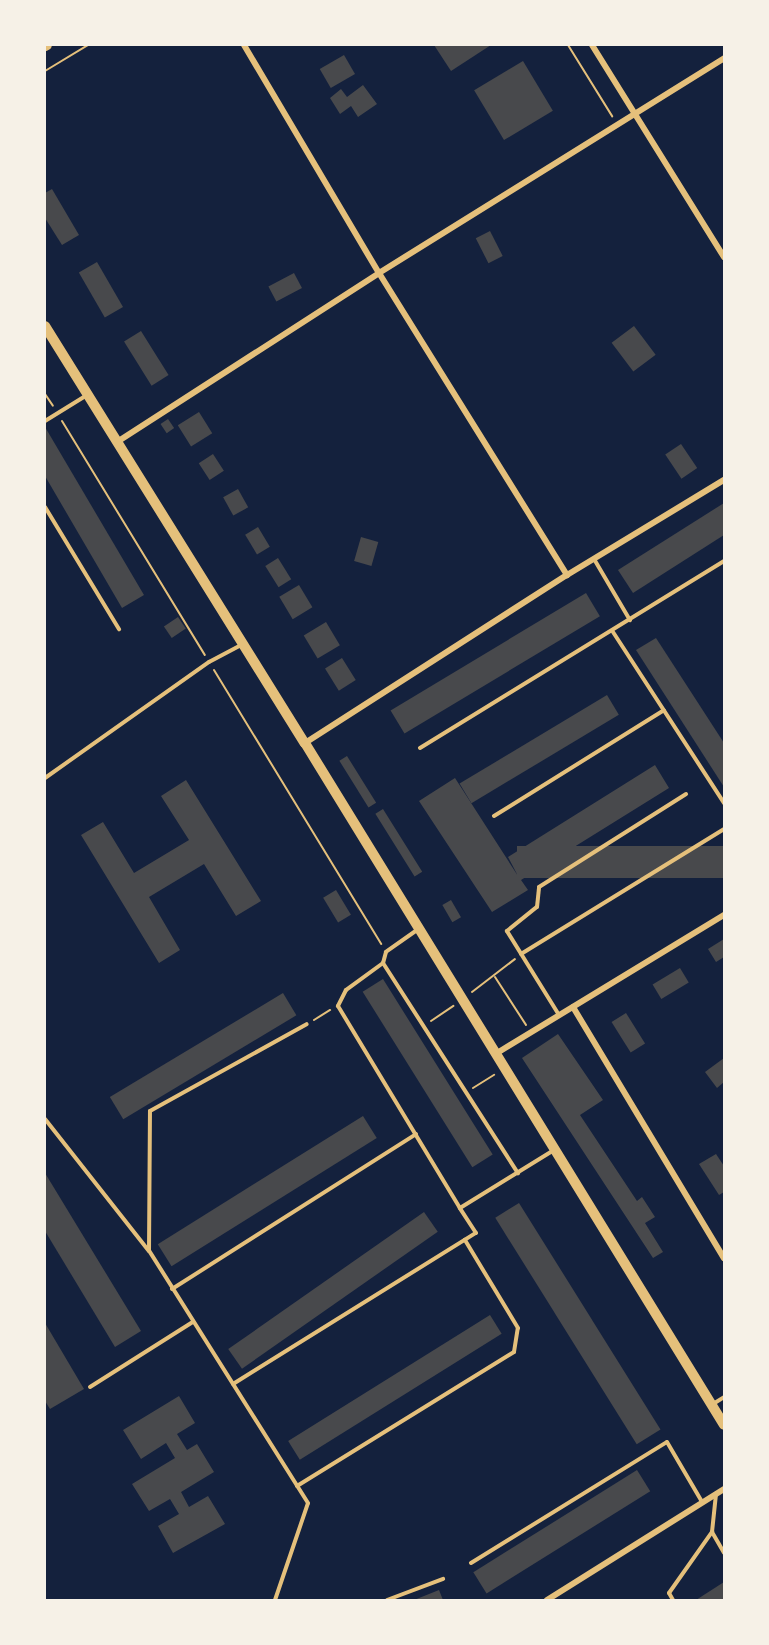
<!DOCTYPE html>
<style>
body{margin:0}
#map{position:relative;width:769px;height:1645px;overflow:hidden;background:#14213d;font-family:Raleway,sans-serif}
div>[style]{position:absolute}
.building>*{inset:0;background:#48494c;transform-origin:0 0}
.path>*{height:2px;margin:-1px;padding:0 1px;transform-origin:1px;border-radius:1px;background:#e5c07b}
.service>*{height:4px;margin:-2px;padding:0 2px;transform-origin:2px;border-radius:2px;background:#e5c07b}
.minor>*{height:6px;margin:-3px;padding:0 3px;transform-origin:3px;border-radius:3px;background:#e5c07b}
.tertiary>*{height:9px;margin:-4.5px;padding:0 4.5px;transform-origin:4.5px;border-radius:4.5px;background:#e5c07b}
.primary>*{height:10px;margin:-5px;padding:0 5px;transform-origin:5px;border-radius:5px;background:#e5c07b}
span{translate:-50% -50%;white-space:nowrap;text-align:center;line-height:1.15;-webkit-text-stroke:6px #f6f1e7;paint-order:stroke}
.frame{position:absolute;inset:0;border:46px solid #f6f1e7;pointer-events:none}
</style>
<div id="map">
<div class="building">
<div style="clip-path:polygon(434px 45px,491px 45px,451px 71px)"></div>
<div style="left:344px;top:55px;width:22px;height:28px;rotate:60deg"></div>
<div style="left:523px;top:61px;width:58px;height:57px;rotate:59deg"></div>
<div style="clip-path:polygon(363px 85px,377px 104px,358px 117px,351px 106px,340px 114px,330px 98px,341px 89px,347px 97px)"></div>
<div style="clip-path:polygon(52px 189px,79px 235px,62px 245px,45px 218px,45px 193px)"></div>
<div style="left:490px;top:231px;width:28px;height:16px;rotate:63deg"></div>
<div style="left:97px;top:262px;width:52px;height:21px;rotate:60deg"></div>
<div style="left:294px;top:273px;width:17px;height:29px;rotate:62deg"></div>
<div style="left:634px;top:326px;width:36px;height:28px;rotate:53deg"></div>
<div style="left:141px;top:331px;width:52px;height:20px;rotate:58deg"></div>
<div style="left:199px;top:412px;width:25px;height:25px;rotate:58deg"></div>
<div style="left:168px;top:419px;width:11px;height:9px;rotate:56deg"></div>
<div style="clip-path:polygon(45px 427px,144px 595px,122px 608px,45px 476px)"></div>
<div style="left:681px;top:444px;width:29px;height:19px;rotate:56deg"></div>
<div style="left:213px;top:454px;width:20px;height:17px;rotate:57deg"></div>
<div style="left:238px;top:489px;width:21px;height:17px;rotate:61deg"></div>
<div style="clip-path:polygon(724px 503px,724px 535px,633px 593px,618px 570px)"></div>
<div style="left:258px;top:527px;width:23px;height:15px;rotate:59deg"></div>
<div style="left:361px;top:537px;width:18px;height:25px;rotate:16deg"></div>
<div style="left:278px;top:558px;width:25px;height:15px;rotate:58deg"></div>
<div style="left:299px;top:585px;width:26px;height:23px;rotate:59deg"></div>
<div style="left:586px;top:593px;width:27px;height:228px;rotate:59deg"></div>
<div style="left:178px;top:617px;width:14px;height:17px;rotate:56deg"></div>
<div style="left:326px;top:622px;width:27px;height:26px;rotate:59deg"></div>
<div style="clip-path:polygon(656px 638px,724px 743px,724px 787px,636px 650px)"></div>
<div style="left:342px;top:658px;width:26px;height:20px;rotate:58deg"></div>
<div style="left:607px;top:695px;width:23px;height:172px;rotate:59deg"></div>
<div style="left:347px;top:756px;width:55px;height:9px;rotate:58deg"></div>
<div style="clip-path:polygon(655px 765px,669px 788px,521px 880px,528px 890px,492px 912px,419px 801px,455px 778px,518px 876px,508px 857px)"></div>
<div style="clip-path:polygon(186px 780px,261px 901px,236px 916px,204px 864px,149px 897px,180px 950px,159px 963px,81px 835px,103px 822px,134px 873px,189px 840px,161px 796px)"></div>
<div style="left:383px;top:809px;width:74px;height:9px;rotate:58deg"></div>
<div style="left:724px;top:846px;width:32px;height:207px;rotate:90deg"></div>
<div style="left:336px;top:890px;width:29px;height:15px;rotate:59deg"></div>
<div style="left:451px;top:900px;width:20px;height:10px;rotate:60deg"></div>
<div style="clip-path:polygon(724px 939px,724px 957px,716px 962px,708px 949px)"></div>
<div style="left:680px;top:968px;width:17px;height:32px;rotate:59deg"></div>
<div style="left:383px;top:979px;width:207px;height:24px;rotate:58deg"></div>
<div style="left:283px;top:993px;width:26px;height:202px;rotate:59deg"></div>
<div style="left:626px;top:1013px;width:36px;height:17px;rotate:58deg"></div>
<div style="clip-path:polygon(558px 1034px,603px 1100px,580px 1115px,637px 1201px,642px 1197px,655px 1217px,645px 1223px,663px 1252px,653px 1258px,522px 1058px)"></div>
<div style="clip-path:polygon(724px 1058px,724px 1082px,717px 1088px,705px 1072px)"></div>
<div style="left:363px;top:1116px;width:26px;height:242px;rotate:58deg"></div>
<div style="clip-path:polygon(716px 1154px,724px 1166px,724px 1192px,719px 1195px,699px 1164px)"></div>
<div style="clip-path:polygon(45px 1173px,141px 1331px,115px 1347px,45px 1231px)"></div>
<div style="left:519px;top:1203px;width:267px;height:28px;rotate:58deg"></div>
<div style="left:424px;top:1212px;width:24px;height:239px;rotate:55deg"></div>
<div style="left:490px;top:1315px;width:22px;height:238px;rotate:58deg"></div>
<div style="clip-path:polygon(45px 1323px,84px 1389px,50px 1409px,45px 1401px)"></div>
<div style="clip-path:polygon(179px 1396px,195px 1423px,177px 1434px,187px 1450px,197px 1444px,214px 1472px,181px 1492px,189px 1507px,208px 1496px,225px 1524px,173px 1553px,158px 1526px,179px 1514px,170px 1499px,149px 1511px,132px 1484px,175px 1458px,166px 1443px,141px 1459px,123px 1430px)"></div>
<div style="left:637px;top:1470px;width:25px;height:193px;rotate:58deg"></div>
<div style="clip-path:polygon(724px 1582px,724px 1600px,696px 1600px)"></div>
<div style="clip-path:polygon(439px 1590px,443px 1600px,414px 1600px)"></div>
</div>
<div class="path">
<div style="left:568px;top:45px;width:84px;rotate:58.2deg"></div>
<div style="left:45px;top:71px;width:50px;rotate:-31.2deg"></div>
<div style="left:45px;top:394px;width:14px;rotate:56deg"></div>
<div style="left:62px;top:421px;width:274px;rotate:58.6deg"></div>
<div style="left:214px;top:670px;width:321px;rotate:58.6deg"></div>
<div style="left:495px;top:977px;width:57px;rotate:57.1deg"></div>
<div style="left:472px;top:992px;width:54px;rotate:-37.5deg"></div>
<div style="left:314px;top:1020px;width:19px;rotate:-32deg"></div>
<div style="left:431px;top:1021px;width:27px;rotate:-34deg"></div>
<div style="left:473px;top:1088px;width:25px;rotate:-32deg"></div>
</div>
<div class="service">
<div style="left:45px;top:421px;width:49px;rotate:-31.8deg"></div>
<div style="left:45px;top:507px;width:143px;rotate:58.8deg"></div>
<div style="left:594px;top:559px;width:71px;rotate:59.5deg"></div>
<div style="left:613px;top:632px;width:204px;rotate:57deg"></div>
<div style="left:420px;top:748px;width:357px;rotate:-31.6deg"></div>
<div style="left:45px;top:778px;width:201px;rotate:-35.3deg"></div>
<div style="left:209px;top:662px;width:38px;rotate:-28deg"></div>
<div style="left:494px;top:816px;width:200px;rotate:-31.9deg"></div>
<div style="left:417px;top:930px;width:38px;rotate:145deg"></div>
<div style="left:386px;top:952px;width:11px;rotate:105deg"></div>
<div style="left:383px;top:963px;width:46px;rotate:143.9deg"></div>
<div style="left:346px;top:990px;width:18px;rotate:117deg"></div>
<div style="left:338px;top:1006px;width:236px;rotate:58.9deg"></div>
<div style="left:521px;top:954px;width:238px;rotate:-31.6deg"></div>
<div style="left:383px;top:963px;width:250px;rotate:57.3deg"></div>
<div style="left:559px;top:1015px;width:99px;rotate:-121.8deg"></div>
<div style="left:507px;top:931px;width:38px;rotate:-39deg"></div>
<div style="left:537px;top:907px;width:20px;rotate:-84deg"></div>
<div style="left:539px;top:887px;width:174px;rotate:-32.3deg"></div>
<div style="left:45px;top:1119px;width:167px;rotate:51.8deg"></div>
<div style="left:172px;top:1289px;width:289px;rotate:-32.4deg"></div>
<div style="left:233px;top:1384px;width:286px;rotate:-31.9deg"></div>
<div style="left:476px;top:1233px;width:30px;rotate:-123deg"></div>
<div style="left:460px;top:1208px;width:110px;rotate:-31.7deg"></div>
<div style="left:90px;top:1387px;width:122px;rotate:-32.3deg"></div>
<div style="left:713px;top:1404px;width:13px;rotate:-32deg"></div>
<div style="left:297px;top:1486px;width:255px;rotate:-31.7deg"></div>
<div style="left:514px;top:1352px;width:24px;rotate:-81deg"></div>
<div style="left:518px;top:1328px;width:103px;rotate:-121.1deg"></div>
<div style="left:716px;top:1494px;width:38px;rotate:96deg"></div>
<div style="left:712px;top:1532px;width:24px;rotate:60deg"></div>
<div style="left:471px;top:1563px;width:230px;rotate:-31.7deg"></div>
<div style="left:667px;top:1442px;width:69px;rotate:59.7deg"></div>
<div style="left:275px;top:1600px;width:102px;rotate:-71.2deg"></div>
<div style="left:308px;top:1503px;width:298px;rotate:-122.2deg"></div>
<div style="left:149px;top:1251px;width:140px;rotate:-89.6deg"></div>
<div style="left:150px;top:1111px;width:179px;rotate:-29deg"></div>
<div style="left:387px;top:1600px;width:60px;rotate:-20.6deg"></div>
<div style="left:673px;top:1600px;width:8px;rotate:-120deg"></div>
<div style="left:669px;top:1593px;width:75px;rotate:-54.8deg"></div>
</div>
<div class="minor">
<div style="left:244px;top:45px;width:265px;rotate:59.4deg"></div>
<div style="left:379px;top:273px;width:356px;rotate:58.1deg"></div>
<div style="left:592px;top:45px;width:250px;rotate:58.1deg"></div>
<div style="left:117px;top:442px;width:312px;rotate:-32.8deg"></div>
<div style="left:379px;top:273px;width:407px;rotate:-31.9deg"></div>
<div style="left:305px;top:743px;width:311px;rotate:-32.7deg"></div>
<div style="left:567px;top:575px;width:184px;rotate:-31.2deg"></div>
<div style="left:573px;top:1007px;width:293px;rotate:59deg"></div>
<div style="left:497px;top:1053px;width:266px;rotate:-31.3deg"></div>
<div style="left:547px;top:1600px;width:209px;rotate:-32.1deg"></div>
</div>
<div class="tertiary">
<div style="left:45px;top:46px;width:2px;rotate:-27deg"></div>
</div>
<div class="primary">
<div style="left:45px;top:326px;width:491px;rotate:58.1deg"></div>
<div style="left:305px;top:743px;width:800px;rotate:58.43deg"></div>
</div>
<div class="frame"></div>
</div>
